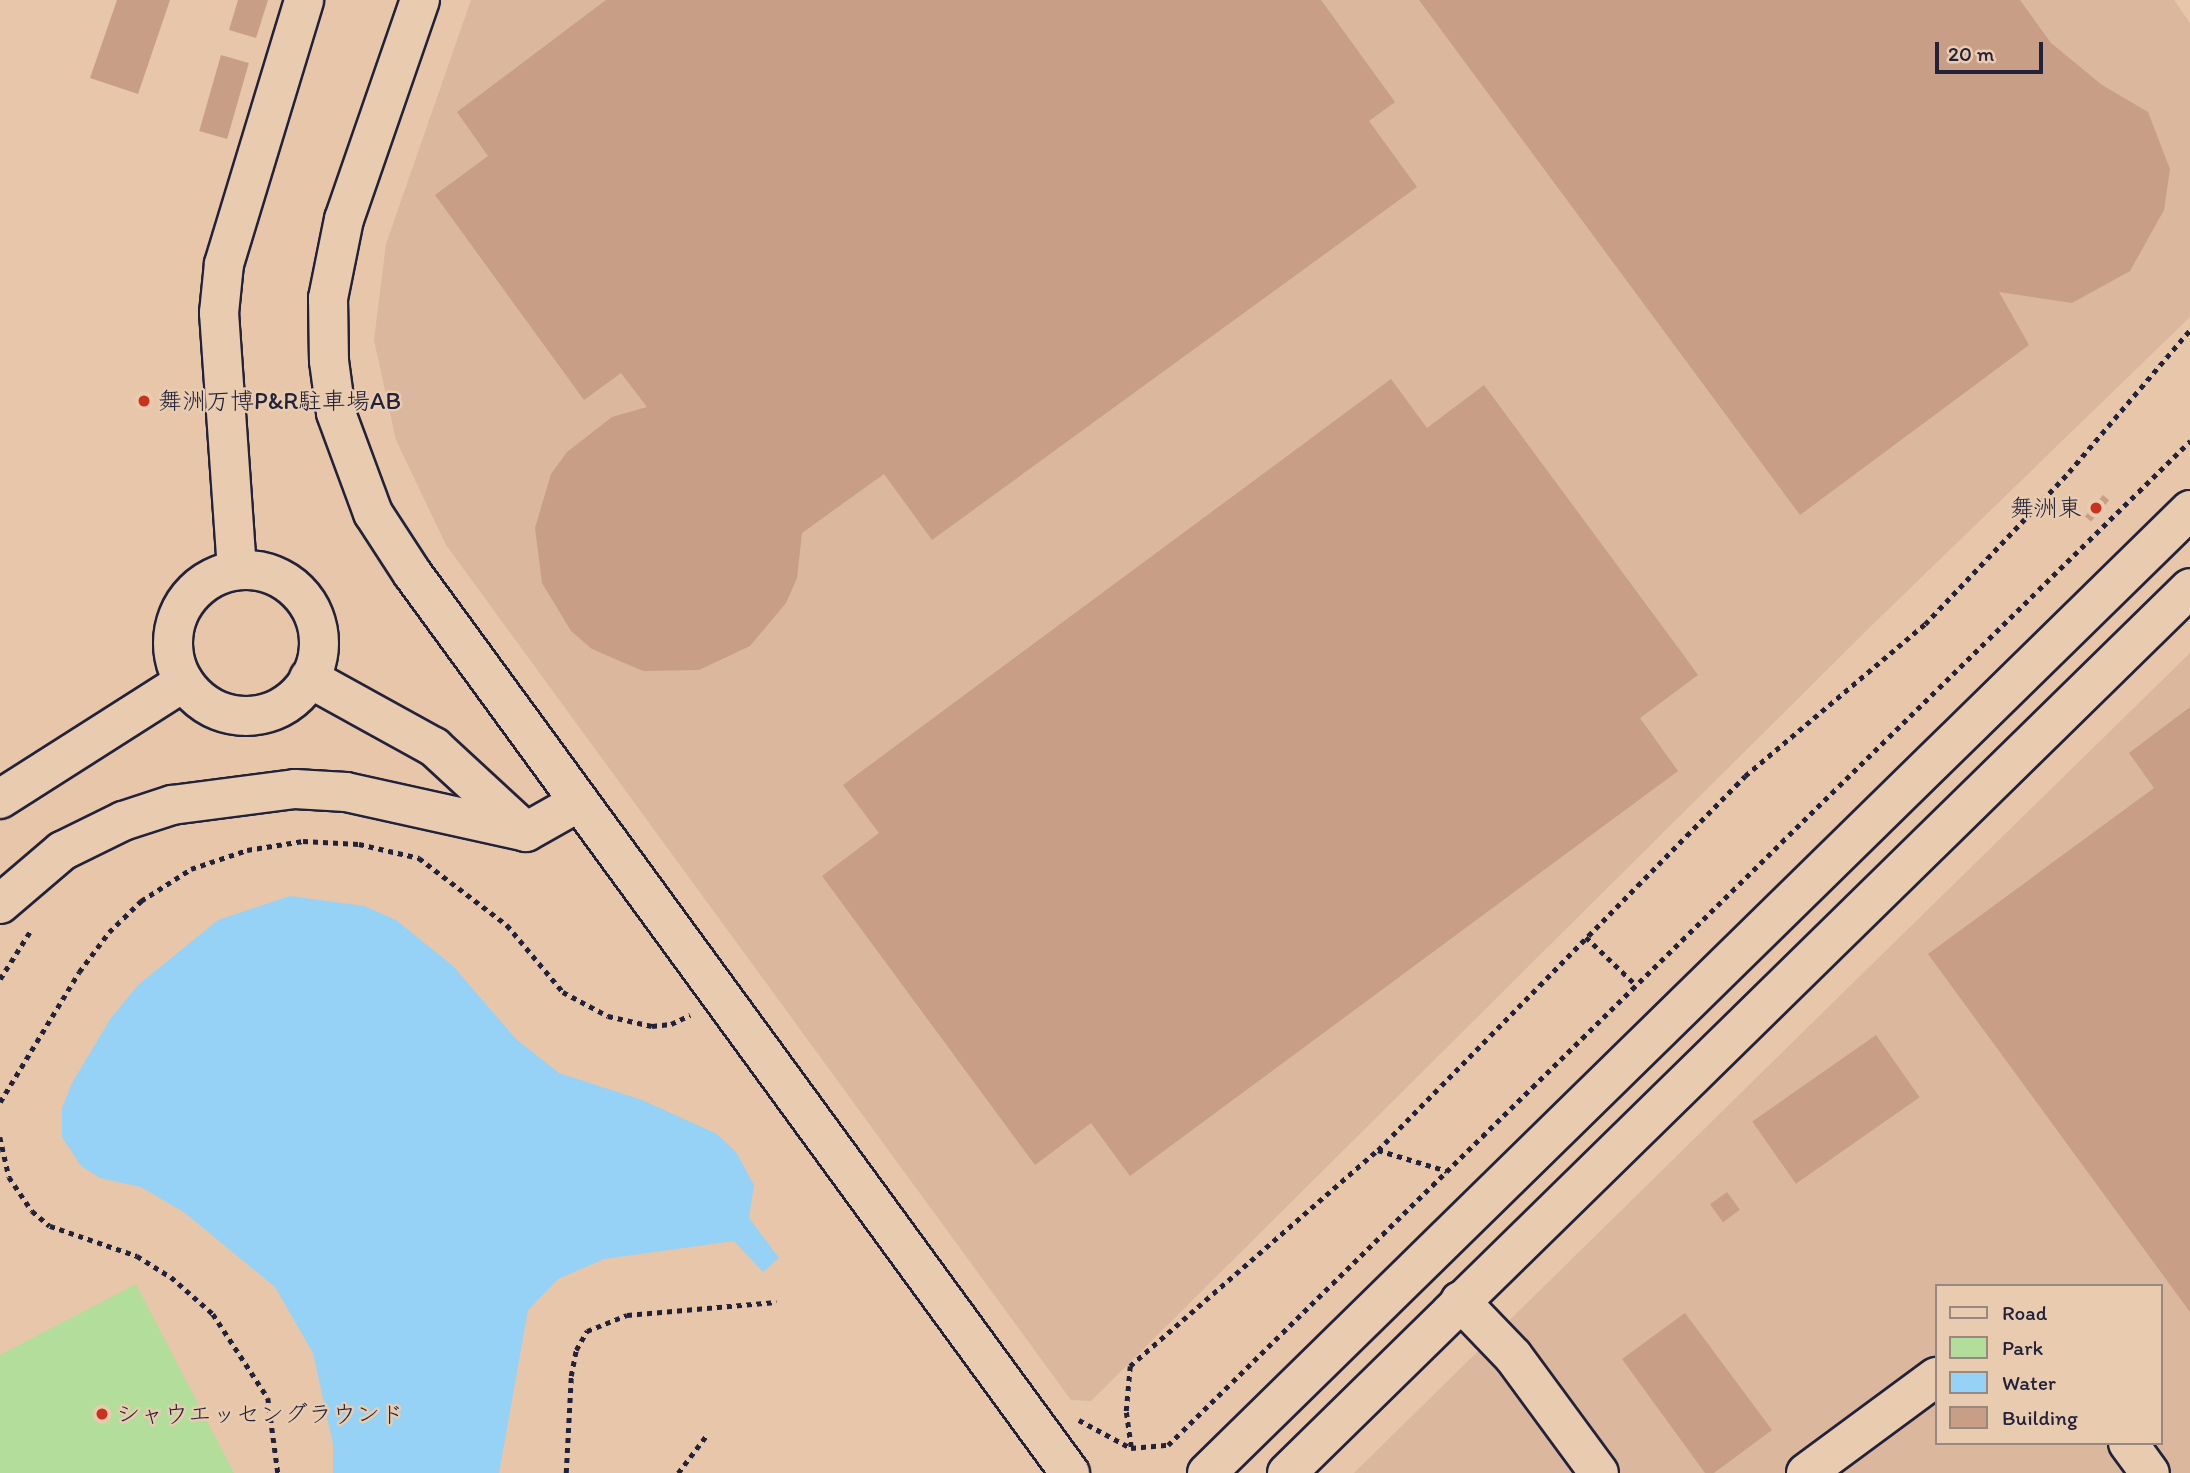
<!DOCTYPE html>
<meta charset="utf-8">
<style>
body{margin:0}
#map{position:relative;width:2190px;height:1473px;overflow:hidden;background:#e7c6aa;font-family:Itim,"Klee One",sans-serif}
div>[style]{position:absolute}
.built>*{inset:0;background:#dab79d}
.green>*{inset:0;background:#b2dd9a}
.water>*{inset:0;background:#95d2f6}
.building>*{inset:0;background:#c89e86;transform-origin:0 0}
.path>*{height:4.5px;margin-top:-2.25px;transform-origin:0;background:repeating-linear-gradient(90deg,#22223b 0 5px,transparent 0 10px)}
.roads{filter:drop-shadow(2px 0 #22223b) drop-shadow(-2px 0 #22223b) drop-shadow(0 2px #22223b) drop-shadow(0 -2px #22223b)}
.minor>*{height:38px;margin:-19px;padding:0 19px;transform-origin:19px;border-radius:19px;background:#e9ccb0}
.minor>.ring{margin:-19px;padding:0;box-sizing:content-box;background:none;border:38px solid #e9ccb0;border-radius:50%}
.dots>*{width:19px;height:19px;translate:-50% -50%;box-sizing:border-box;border:4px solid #e9ccb0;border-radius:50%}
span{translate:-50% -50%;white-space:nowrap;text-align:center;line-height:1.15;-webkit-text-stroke:5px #e9ccb0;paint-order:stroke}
.poi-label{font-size:24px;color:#22223b}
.left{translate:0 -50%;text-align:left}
.right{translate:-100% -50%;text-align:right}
.legend{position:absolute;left:1935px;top:1284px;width:228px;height:161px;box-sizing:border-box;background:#e9ccb0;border:2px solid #998881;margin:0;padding:9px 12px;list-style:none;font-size:21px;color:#22223b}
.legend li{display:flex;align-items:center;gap:14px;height:35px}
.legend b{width:35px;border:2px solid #998881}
.scale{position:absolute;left:1935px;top:42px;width:108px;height:32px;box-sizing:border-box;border:4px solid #22223b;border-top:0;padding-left:9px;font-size:21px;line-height:24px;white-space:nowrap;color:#22223b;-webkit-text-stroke:5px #e9ccb0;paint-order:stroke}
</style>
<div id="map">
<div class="built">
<div style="clip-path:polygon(471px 0,2174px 0,2190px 23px,2190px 317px,1866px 631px,1091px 1401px,1071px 1400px,446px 545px,396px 440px,374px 340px,386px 244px)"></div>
<div style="clip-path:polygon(evenodd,2190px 653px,2190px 1473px,1354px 1473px,1860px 976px,2190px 653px,1936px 1286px,2160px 1286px,2160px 1443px,1936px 1443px,1936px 1286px)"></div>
</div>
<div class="green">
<div style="clip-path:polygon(136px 1284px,234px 1473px,0 1473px,0 1355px)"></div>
</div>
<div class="water">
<div style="clip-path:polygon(290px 896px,364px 906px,396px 920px,453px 966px,516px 1039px,559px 1073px,642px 1100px,717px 1134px,736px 1152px,754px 1185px,749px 1218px,779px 1258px,763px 1272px,734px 1241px,604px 1259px,558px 1279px,528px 1310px,499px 1473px,333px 1473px,333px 1444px,313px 1353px,275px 1287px,185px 1213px,141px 1187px,100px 1178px,81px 1166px,62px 1137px,62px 1108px,72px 1083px,111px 1018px,138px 985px,218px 920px)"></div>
</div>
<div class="building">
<div style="clip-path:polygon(117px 0,170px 0,138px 94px,90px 78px)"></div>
<div style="clip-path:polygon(238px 0,268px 0,256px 38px,229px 30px)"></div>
<div style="clip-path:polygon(606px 0,1321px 0,1395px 102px,1369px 121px,1417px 187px,932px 540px,884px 474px,802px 533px,797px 578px,786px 603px,750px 646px,699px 670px,643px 671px,592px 649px,571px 631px,542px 583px,535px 528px,551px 474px,567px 452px,612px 417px,647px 407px,621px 373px,584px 400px,435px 195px,488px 156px,457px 112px)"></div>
<div style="clip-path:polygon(1419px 0,2020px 0,2051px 43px,2102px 85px,2148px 112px,2170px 169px,2164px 210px,2130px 271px,2072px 303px,1999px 292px,2029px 345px,1800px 515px)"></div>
<div style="left:221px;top:55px;width:29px;height:79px;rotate:16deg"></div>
<div style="clip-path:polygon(1391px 379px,1427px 428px,1484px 385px,1685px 657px,1698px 675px,1640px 718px,1678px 771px,1130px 1176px,1091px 1123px,1035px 1165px,822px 876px,879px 833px,843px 785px)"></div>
<div style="left:2103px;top:495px;width:8px;height:28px;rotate:40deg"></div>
<div style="clip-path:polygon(2190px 707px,2190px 1312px,1928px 954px,2154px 788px,2129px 753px)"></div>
<div style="left:1876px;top:1035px;width:76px;height:151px;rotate:55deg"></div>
<div style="left:1727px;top:1192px;width:22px;height:21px;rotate:54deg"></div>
<div style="clip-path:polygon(1685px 1313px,1772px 1430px,1714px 1473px,1705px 1473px,1622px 1359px)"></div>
</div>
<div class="path">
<div style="left:1586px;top:937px;width:69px;rotate:43.8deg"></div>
<div style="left:0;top:979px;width:58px;rotate:-57.7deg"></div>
<div style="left:0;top:1102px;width:152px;rotate:-58.7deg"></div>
<div style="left:79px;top:972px;width:50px;rotate:-53.1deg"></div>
<div style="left:109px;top:932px;width:45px;rotate:-44.1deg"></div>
<div style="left:141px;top:901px;width:59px;rotate:-32.6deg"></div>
<div style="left:191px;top:869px;width:59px;rotate:-18.7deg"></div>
<div style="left:247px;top:850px;width:57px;rotate:-9.1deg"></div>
<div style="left:303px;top:841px;width:56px;rotate:3.1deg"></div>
<div style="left:359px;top:844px;width:62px;rotate:13.1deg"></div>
<div style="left:419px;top:858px;width:111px;rotate:37.3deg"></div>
<div style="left:507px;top:925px;width:87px;rotate:50.1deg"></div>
<div style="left:563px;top:992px;width:51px;rotate:28.1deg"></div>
<div style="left:608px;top:1016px;width:45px;rotate:12.8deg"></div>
<div style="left:652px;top:1026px;width:19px;rotate:-6deg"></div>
<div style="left:671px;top:1024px;width:21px;rotate:-25deg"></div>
<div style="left:0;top:1137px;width:41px;rotate:77.3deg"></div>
<div style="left:9px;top:1177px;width:41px;rotate:55.9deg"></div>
<div style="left:32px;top:1211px;width:23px;rotate:40deg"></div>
<div style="left:50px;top:1226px;width:92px;rotate:19deg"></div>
<div style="left:137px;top:1256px;width:40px;rotate:32deg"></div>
<div style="left:171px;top:1277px;width:56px;rotate:41.4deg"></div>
<div style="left:213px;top:1314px;width:100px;rotate:56.8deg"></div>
<div style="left:268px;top:1398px;width:76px;rotate:82.4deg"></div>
<div style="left:1378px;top:1150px;width:72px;rotate:16.9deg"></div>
<div style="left:1079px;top:1420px;width:59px;rotate:28.3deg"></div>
<div style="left:1131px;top:1448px;width:37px;rotate:-5deg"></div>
<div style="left:1168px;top:1445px;width:1433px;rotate:-44.49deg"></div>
<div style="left:1131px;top:1447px;width:36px;rotate:-98deg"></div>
<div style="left:1126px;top:1411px;width:45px;rotate:-84.9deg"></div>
<div style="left:1130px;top:1366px;width:329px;rotate:-41.1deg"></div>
<div style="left:1378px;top:1150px;width:524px;rotate:-45.54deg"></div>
<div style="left:1745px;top:776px;width:236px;rotate:-40.2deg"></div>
<div style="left:1925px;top:624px;width:209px;rotate:-46.5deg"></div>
<div style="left:2069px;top:472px;width:187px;rotate:-49.6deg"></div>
<div style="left:566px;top:1473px;width:97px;rotate:-87deg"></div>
<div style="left:571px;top:1376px;width:26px;rotate:-79deg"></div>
<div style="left:576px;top:1350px;width:22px;rotate:-60deg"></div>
<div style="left:587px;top:1331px;width:43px;rotate:-21.8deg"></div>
<div style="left:627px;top:1315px;width:150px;rotate:-5deg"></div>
<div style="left:678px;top:1473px;width:46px;rotate:-52.9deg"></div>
</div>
<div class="roads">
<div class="minor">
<div style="left:420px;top:0;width:232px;rotate:109.1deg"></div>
<div style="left:344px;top:219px;width:81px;rotate:101.4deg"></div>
<div style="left:328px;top:298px;width:63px;rotate:89.1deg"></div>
<div style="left:329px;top:361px;width:52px;rotate:82.3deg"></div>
<div style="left:336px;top:413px;width:107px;rotate:69.7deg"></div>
<div style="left:373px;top:513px;width:72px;rotate:57deg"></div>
<div style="left:412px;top:573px;width:1115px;rotate:53.83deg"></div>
<div style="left:237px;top:570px;width:258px;rotate:-94deg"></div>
<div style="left:219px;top:313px;width:49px;rotate:-84.2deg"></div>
<div style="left:224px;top:264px;width:276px;rotate:-73.1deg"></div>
<div class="ring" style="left:173px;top:570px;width:108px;height:108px"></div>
<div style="left:309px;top:678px;width:143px;rotate:28.9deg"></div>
<div style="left:434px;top:747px;width:125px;rotate:42.7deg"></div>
<div style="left:0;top:799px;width:218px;rotate:-32.5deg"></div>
<div style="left:0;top:904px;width:82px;rotate:-40.5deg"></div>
<div style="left:62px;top:851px;width:68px;rotate:-26.2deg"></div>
<div style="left:123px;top:821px;width:52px;rotate:-18.1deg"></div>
<div style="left:172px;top:805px;width:124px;rotate:-7.4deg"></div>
<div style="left:295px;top:789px;width:51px;rotate:3.4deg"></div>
<div style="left:346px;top:792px;width:184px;rotate:12.5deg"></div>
<div style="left:526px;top:832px;width:61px;rotate:-29.5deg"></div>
<div style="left:1460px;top:1301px;width:76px;rotate:46.1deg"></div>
<div style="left:1513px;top:1356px;width:145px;rotate:53.7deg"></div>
<div style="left:2128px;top:1443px;width:37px;rotate:54deg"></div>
<div style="left:1207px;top:1473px;width:1376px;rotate:-44.41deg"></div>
<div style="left:1287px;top:1473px;width:1264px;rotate:-44.42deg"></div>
<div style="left:1806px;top:1473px;width:162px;rotate:-36.4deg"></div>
</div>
</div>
<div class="dots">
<div style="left:144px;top:401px;background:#c8321e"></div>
<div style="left:2096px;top:508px;background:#c8321e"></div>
<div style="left:102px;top:1414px;background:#c8321e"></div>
</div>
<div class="poi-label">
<span class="left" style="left:158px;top:401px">舞洲万博P&amp;R駐車場AB</span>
<span class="right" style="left:2082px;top:508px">舞洲東</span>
<span class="left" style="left:116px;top:1414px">シャウエッセングラウンド</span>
</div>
<ul class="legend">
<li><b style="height:9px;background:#e9ccb0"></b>Road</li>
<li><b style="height:19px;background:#b2dd9a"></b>Park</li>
<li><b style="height:19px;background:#95d2f6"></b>Water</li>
<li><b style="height:19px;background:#c89e86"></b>Building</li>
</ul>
<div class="scale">20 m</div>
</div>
